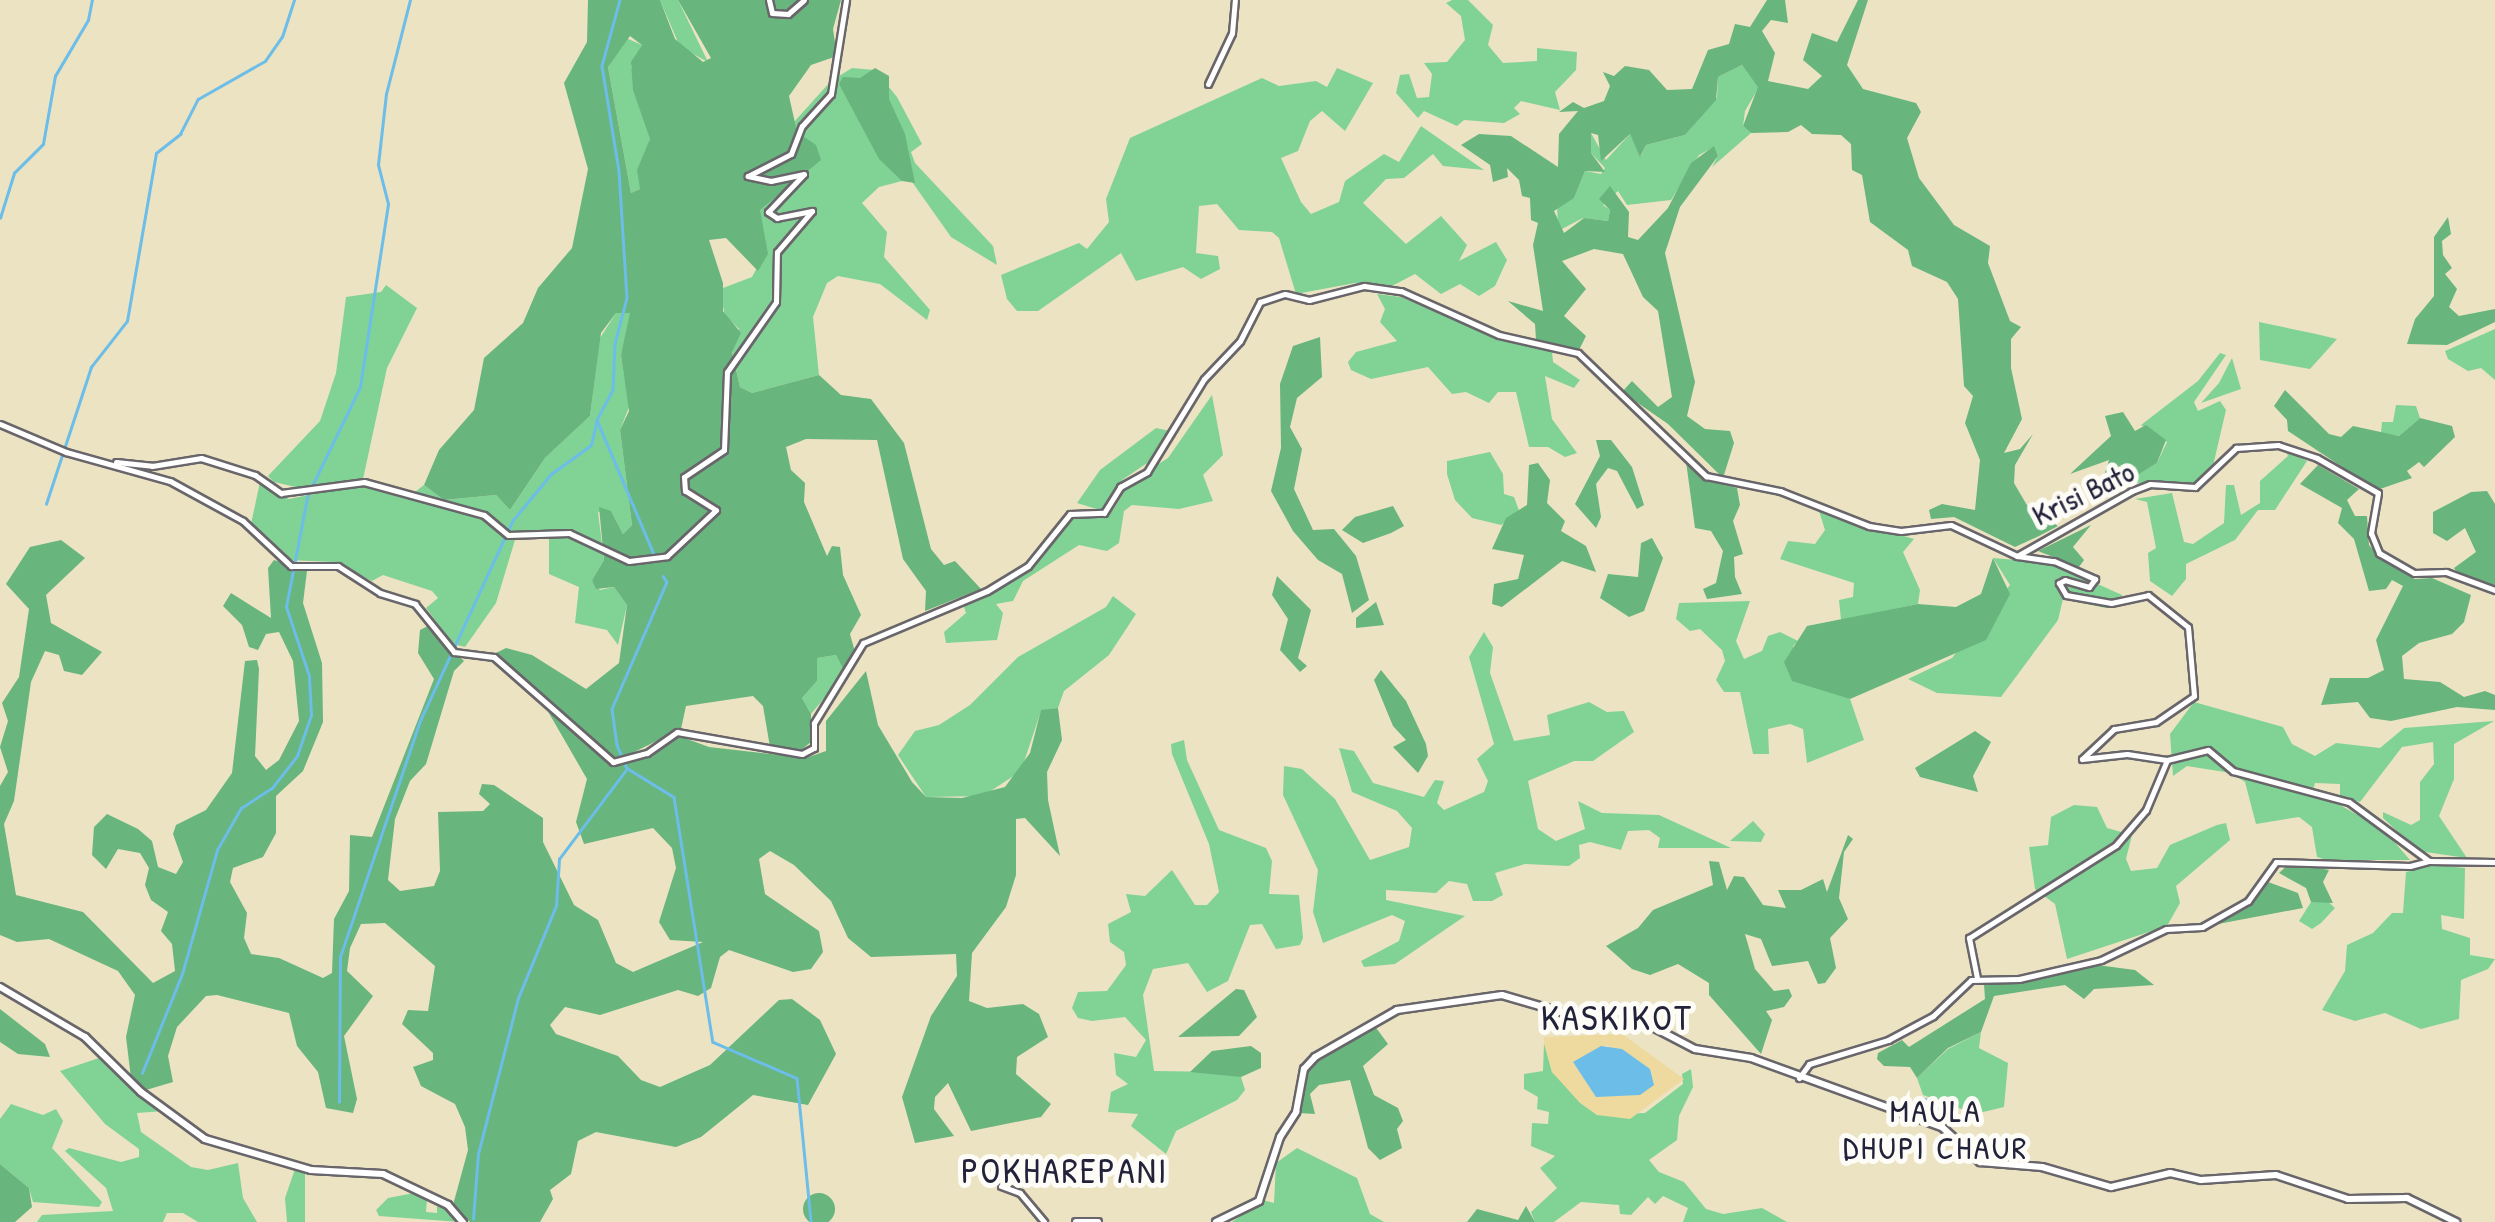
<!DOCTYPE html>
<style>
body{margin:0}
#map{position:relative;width:2495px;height:1222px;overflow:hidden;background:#ece3c3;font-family:"Patrick Hand",sans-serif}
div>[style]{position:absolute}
.green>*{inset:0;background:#80d395}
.forest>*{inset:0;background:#68b57e}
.round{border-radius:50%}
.sand>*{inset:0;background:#eeda9e}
.water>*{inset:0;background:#6cbde8}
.stream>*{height:2.5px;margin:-1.25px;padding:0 1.25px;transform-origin:1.25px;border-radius:1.25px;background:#6cbde8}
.roads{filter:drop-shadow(2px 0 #69666b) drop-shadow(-2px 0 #69666b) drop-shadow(0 2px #69666b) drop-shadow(0 -2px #69666b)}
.minor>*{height:5px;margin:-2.5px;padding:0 2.5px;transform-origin:2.5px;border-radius:2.5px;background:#fff}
.tertiary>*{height:6px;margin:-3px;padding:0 3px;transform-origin:3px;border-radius:3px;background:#fff}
span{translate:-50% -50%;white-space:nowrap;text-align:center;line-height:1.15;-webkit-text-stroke:10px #fdfcf7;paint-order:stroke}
.street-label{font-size:30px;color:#22223b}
.neighbourhood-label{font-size:32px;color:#22223b;letter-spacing:2.5px}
.quarter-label{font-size:35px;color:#22223b;letter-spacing:2.5px}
</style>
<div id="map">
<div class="green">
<div style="clip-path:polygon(660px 0,678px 0,708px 62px,680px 47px)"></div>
<div style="clip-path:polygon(1452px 0,1468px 0,1493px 25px,1488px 45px,1503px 63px,1537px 61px,1537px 48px,1577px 52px,1576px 70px,1555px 92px,1560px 110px,1521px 101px,1514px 108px,1520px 114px,1504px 123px,1464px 120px,1457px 126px,1424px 111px,1418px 118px,1410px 109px,1396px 93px,1400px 75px,1409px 74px,1417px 98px,1429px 97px,1432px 74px,1424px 63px,1447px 62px,1465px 40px,1461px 16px,1446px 3px)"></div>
<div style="clip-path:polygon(626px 38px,642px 45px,631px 66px,650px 139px,640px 189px,631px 193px,608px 67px)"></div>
<div style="clip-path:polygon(1742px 65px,1759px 87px,1745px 111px,1743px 126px,1751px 133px,1712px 167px,1718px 156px,1714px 147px,1699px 155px,1671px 200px,1627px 205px,1618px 191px,1603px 205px,1610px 210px,1608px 221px,1583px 218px,1558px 231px,1557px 203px,1574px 198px,1585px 171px,1601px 174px,1605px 168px,1591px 153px,1591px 133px,1606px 160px,1630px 134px,1641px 156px,1646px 145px,1685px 135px,1717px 97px,1718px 77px)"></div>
<div style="clip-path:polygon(852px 68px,875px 70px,897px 97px,922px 144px,911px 152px,915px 163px,993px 246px,997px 265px,951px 237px,910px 179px,879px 187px,862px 203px,887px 232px,884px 257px,930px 310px,927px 320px,880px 284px,838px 276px,827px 283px,813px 317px,819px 375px,752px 393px,740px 387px,732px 351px,739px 329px,725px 315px,721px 297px,723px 288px,752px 277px,766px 251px,749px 202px,775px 143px,831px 81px)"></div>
<div style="clip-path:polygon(1337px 68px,1373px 83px,1345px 131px,1322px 111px,1310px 121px,1298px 151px,1281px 158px,1301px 202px,1311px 214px,1339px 202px,1345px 181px,1384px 154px,1399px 162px,1421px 126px,1484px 170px,1443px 166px,1433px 154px,1404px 178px,1386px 179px,1363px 203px,1406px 244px,1441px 216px,1467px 245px,1459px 261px,1496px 242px,1507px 260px,1495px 286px,1479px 296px,1460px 284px,1441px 294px,1415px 274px,1390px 287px,1355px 283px,1296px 294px,1279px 238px,1272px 232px,1239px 230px,1217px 204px,1199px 206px,1196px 253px,1218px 256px,1220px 269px,1201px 279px,1183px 267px,1136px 281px,1121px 253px,1038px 311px,1017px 311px,1007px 299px,1001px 275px,1079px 243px,1087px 249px,1109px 222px,1106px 199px,1130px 138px,1262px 78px,1279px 86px,1316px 81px,1327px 87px)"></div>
<div style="clip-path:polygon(386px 285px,417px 308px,387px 368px,363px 479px,300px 488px,274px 482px,268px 476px,320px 421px,336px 373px,346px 297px,381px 292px)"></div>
<div style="clip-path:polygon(1377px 294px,1401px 297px,1505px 341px,1552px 351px,1553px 362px,1580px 380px,1574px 388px,1545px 376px,1552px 419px,1577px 453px,1565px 457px,1548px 447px,1529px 447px,1516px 392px,1498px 392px,1489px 403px,1466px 392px,1452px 394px,1428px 367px,1371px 379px,1351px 370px,1348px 362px,1356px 352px,1397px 341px,1380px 322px,1385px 309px)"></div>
<div style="clip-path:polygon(616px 313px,630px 313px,631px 323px,621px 355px,629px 407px,620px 430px,632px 525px,623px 534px,611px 511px,598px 512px,604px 560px,592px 580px,600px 590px,614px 587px,627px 605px,618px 645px,607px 630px,575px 623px,579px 587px,549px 574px,549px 536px,515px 540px,496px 603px,465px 647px,453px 644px,426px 608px,438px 598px,432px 591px,383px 575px,372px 581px,333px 562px,288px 560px,251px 524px,260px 482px,289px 499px,357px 485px,406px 499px,424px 485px,444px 500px,496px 495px,510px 510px,545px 458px,590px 416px,600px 338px)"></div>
<div style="clip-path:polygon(2259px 322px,2316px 334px,2337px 339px,2310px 369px,2260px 360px)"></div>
<div style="clip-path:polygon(2495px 329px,2495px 380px,2481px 368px,2468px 371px,2448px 359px,2445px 351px)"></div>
<div style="clip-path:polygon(2220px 353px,2226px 355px,2194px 402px,2198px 411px,2220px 401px,2226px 410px,2213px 466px,2193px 485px,2104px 482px,2118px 470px,2139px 474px,2157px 463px,2167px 442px,2141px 425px,2198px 381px)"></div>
<div style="clip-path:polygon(2232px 358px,2241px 389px,2201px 403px,2219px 383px)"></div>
<div style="clip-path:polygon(1212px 395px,1223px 455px,1203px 475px,1213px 501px,1179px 509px,1132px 505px,1124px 511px,1119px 543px,1107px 551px,1079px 545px,1023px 581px,1013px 601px,996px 604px,1003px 613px,997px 640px,946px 643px,944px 632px,966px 613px,963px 604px,1030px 571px,1073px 519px,1113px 510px,1130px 482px,1168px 458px)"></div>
<div style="clip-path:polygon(2396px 405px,2416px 406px,2420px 418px,2399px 436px,2381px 433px,2382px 422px,2393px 422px)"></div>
<div style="clip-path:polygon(1156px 428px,1170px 431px,1162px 453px,1122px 480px,1103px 511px,1077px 503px,1100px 470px)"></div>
<div style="clip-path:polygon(2285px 449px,2307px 461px,2275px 510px,2258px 510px,2235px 540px,2186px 564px,2186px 579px,2172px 596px,2150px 581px,2148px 553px,2156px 548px,2147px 502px,2135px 499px,2172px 493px,2184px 542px,2193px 544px,2224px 523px,2226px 485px,2234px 485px,2241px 515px,2260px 503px,2260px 481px,2288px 456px)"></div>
<div style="clip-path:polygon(1490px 452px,1503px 474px,1504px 494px,1514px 497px,1520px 513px,1501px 525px,1472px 518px,1455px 500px,1447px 474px,1447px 461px)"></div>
<div style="clip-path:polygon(1819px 511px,1914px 539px,1903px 552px,1920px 590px,1918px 604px,1841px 620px,1839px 600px,1853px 597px,1854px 583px,1780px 559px,1788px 541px,1815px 544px,1825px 530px)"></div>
<div style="clip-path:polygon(1993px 558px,2051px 563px,2122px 595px,2119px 603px,2106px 608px,2063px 599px,2058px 620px,2001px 697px,1937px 693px,1908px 679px,1952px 658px,2010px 585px)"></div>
<div style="clip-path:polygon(1113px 596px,1136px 614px,1109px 655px,1064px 691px,1058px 708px,1041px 711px,1021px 771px,983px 796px,926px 797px,898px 755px,915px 731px,939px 725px,970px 705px,1018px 657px,1106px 607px)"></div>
<div style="clip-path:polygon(1750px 601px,1736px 641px,1744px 659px,1762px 651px,1768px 636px,1780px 632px,1798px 641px,1793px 646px,1811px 684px,1850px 699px,1864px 740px,1807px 763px,1803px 729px,1790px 724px,1768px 729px,1769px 754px,1753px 754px,1740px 692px,1724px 692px,1716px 680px,1725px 661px,1722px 650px,1700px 629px,1690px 631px,1676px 619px,1679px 603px)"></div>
<div style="clip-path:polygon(1484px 632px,1493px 647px,1490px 673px,1514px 741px,1550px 735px,1547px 715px,1589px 702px,1607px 712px,1624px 711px,1634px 732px,1593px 761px,1574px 761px,1528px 781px,1538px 829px,1556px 841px,1585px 829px,1578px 801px,1602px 813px,1659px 815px,1731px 848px,1658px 848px,1660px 838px,1649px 830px,1628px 831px,1621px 850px,1590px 842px,1579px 845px,1580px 858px,1569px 866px,1525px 864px,1495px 873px,1503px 895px,1492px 901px,1473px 901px,1467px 884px,1449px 881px,1436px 893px,1386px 890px,1386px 900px,1465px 916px,1395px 964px,1364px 967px,1361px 961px,1399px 941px,1405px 921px,1392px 915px,1323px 943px,1313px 912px,1318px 870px,1283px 795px,1284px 766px,1302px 769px,1335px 799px,1370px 860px,1409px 847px,1412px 828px,1397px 811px,1352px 792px,1339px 748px,1354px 751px,1373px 783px,1424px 797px,1435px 780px,1444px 781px,1437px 803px,1444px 810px,1484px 792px,1488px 781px,1477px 759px,1494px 744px,1469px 657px)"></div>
<div style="clip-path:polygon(836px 655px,845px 673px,811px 714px,802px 698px,817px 681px,817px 658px)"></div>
<div style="clip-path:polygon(2194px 702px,2283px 727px,2292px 744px,2315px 756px,2336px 743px,2380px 748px,2404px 728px,2494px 721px,2454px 744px,2454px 779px,2439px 816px,2467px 858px,2418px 851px,2383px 818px,2383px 812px,2411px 825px,2420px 820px,2420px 782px,2434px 764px,2433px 742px,2402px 747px,2360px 802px,2340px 796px,2340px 784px,2315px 783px,2313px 790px,2275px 786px,2340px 805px,2384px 830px,2410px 860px,2327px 860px,2317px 857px,2312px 827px,2299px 817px,2256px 824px,2245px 782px,2231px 773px,2187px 766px,2173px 776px,2170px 734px)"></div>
<div style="clip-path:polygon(1184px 740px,1187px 760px,1219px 830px,1266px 848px,1272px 861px,1269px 894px,1299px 895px,1303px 938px,1300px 945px,1276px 949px,1262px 924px,1250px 925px,1228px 981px,1207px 992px,1188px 963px,1153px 969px,1143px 995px,1154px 1071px,1226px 1072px,1241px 1077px,1245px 1090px,1237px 1100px,1176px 1131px,1166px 1154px,1131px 1126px,1138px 1114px,1108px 1112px,1111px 1092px,1128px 1084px,1116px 1075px,1114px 1053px,1136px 1057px,1146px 1040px,1125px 1017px,1092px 1021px,1078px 1018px,1072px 1008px,1078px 992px,1107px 991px,1126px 965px,1124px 952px,1110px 942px,1108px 924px,1131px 912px,1126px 894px,1145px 896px,1172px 870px,1195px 905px,1207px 905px,1219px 892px,1209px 844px,1172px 754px,1171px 744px)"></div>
<div style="clip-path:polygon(2074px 805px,2097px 807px,2107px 828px,2132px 835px,2126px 859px,2131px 871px,2157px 868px,2170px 845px,2217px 825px,2226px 823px,2230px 840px,2176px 886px,2180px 903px,2167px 926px,2067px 959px,2055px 904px,2035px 889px,2029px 847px,2048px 845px,2051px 817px)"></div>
<div style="clip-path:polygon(1753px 821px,1765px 834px,1761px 842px,1730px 841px)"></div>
<div style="clip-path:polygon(2434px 865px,2465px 868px,2464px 919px,2441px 915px,2442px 929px,2470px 938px,2470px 955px,2495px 959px,2488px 969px,2461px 980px,2459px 1019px,2421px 1029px,2385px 1013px,2355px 1021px,2322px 1010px,2345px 971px,2347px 945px,2373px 933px,2392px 913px,2403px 913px,2406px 872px)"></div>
<div style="clip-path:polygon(2325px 899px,2335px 908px,2321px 923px,2312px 929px,2299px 921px,2311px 902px)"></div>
<div style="clip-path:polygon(1981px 1032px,1979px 1048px,2008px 1063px,2004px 1107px,1975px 1114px,1923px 1095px,1917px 1078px,1948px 1049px)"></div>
<div style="clip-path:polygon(1544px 1043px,1552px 1072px,1597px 1115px,1645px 1113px,1683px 1084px,1682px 1074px,1691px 1069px,1693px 1087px,1679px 1116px,1677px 1140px,1649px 1160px,1659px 1172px,1684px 1182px,1706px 1209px,1723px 1214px,1762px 1208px,1787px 1222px,1683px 1222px,1688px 1208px,1663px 1196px,1655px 1204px,1648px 1197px,1631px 1215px,1620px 1214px,1619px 1205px,1581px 1202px,1554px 1222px,1535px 1222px,1531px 1212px,1557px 1188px,1540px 1168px,1555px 1156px,1531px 1146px,1532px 1123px,1548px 1124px,1549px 1112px,1537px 1109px,1538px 1097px,1524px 1089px,1524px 1074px,1543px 1071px)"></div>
<div style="clip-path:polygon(99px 1058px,164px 1111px,137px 1113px,141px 1132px,191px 1167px,208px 1170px,238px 1163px,243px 1198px,257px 1222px,198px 1222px,183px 1213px,167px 1213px,163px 1222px,37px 1222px,42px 1215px,113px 1211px,106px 1188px,65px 1151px,69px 1148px,121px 1162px,139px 1157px,139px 1149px,105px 1124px,60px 1071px)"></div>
<div style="clip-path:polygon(11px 1104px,43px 1115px,56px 1109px,63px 1121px,52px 1148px,102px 1202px,99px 1207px,33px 1202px,29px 1188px,0 1164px,0 1119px)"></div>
<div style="clip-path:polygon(1297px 1148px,1357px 1178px,1370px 1214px,1384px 1222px,1232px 1222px,1263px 1200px,1274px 1203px,1276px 1163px)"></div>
<div style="clip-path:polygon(295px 1169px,305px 1171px,305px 1222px,287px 1222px,285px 1198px)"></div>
<div style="clip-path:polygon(414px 1193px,427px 1199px,426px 1212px,437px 1213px,437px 1203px,460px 1222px,379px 1216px,376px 1210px,388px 1198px)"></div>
</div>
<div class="forest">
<div style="clip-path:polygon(evenodd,588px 0,660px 0,675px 39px,703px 62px,711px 58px,678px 0,841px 0,833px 29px,837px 56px,811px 65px,789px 96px,797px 132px,816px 145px,821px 160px,760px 210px,768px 254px,758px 271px,726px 238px,709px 240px,723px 283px,723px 311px,741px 333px,732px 352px,740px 387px,752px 393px,819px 375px,841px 395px,871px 399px,904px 443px,931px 549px,944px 565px,955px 561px,981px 589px,925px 611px,926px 591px,903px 559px,877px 440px,806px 439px,786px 447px,791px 470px,805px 483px,804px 502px,827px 556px,832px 546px,840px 547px,843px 575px,861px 615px,850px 634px,855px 652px,845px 673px,836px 655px,817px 658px,817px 681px,802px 698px,811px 714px,811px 742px,801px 750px,770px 747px,763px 706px,753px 696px,686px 706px,681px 729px,618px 760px,496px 653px,506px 648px,532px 655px,586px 689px,619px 663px,627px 605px,614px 587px,596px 589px,592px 580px,604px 560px,599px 507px,611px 511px,623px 534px,632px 525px,620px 430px,629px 411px,621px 355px,630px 313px,616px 313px,601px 333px,590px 416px,545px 458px,510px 510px,496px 495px,444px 500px,424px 485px,439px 450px,474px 410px,484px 358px,523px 323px,538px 288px,572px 248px,588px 169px,564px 83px,587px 42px,588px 0,630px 36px,642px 45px,631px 62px,633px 90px,650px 139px,637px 170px,640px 189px,631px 193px,608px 67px,630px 36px)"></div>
<div style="clip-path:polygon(1767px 0,1785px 0,1788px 23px,1771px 20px,1762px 31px,1775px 53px,1768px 81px,1808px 89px,1822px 76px,1803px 60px,1812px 33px,1837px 42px,1858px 0,1868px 0,1847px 65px,1863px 89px,1916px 103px,1921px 112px,1907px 138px,1919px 178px,1954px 225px,1990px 246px,1988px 263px,2010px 321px,2021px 327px,2011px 339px,2011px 368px,2022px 419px,2004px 453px,2020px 449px,2033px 434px,2015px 465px,2014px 483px,2028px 507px,2058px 526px,2039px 536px,2015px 547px,1954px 517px,1931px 519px,1929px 510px,1942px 504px,1975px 510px,1980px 460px,1965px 423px,1973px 396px,1964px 386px,1958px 299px,1947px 282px,1912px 266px,1908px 250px,1870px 222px,1862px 175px,1852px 170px,1851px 144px,1841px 135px,1812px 134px,1801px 125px,1788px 132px,1751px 133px,1743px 126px,1758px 87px,1742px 65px,1718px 77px,1716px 100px,1685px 135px,1646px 145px,1640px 157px,1630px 134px,1601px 161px,1598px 135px,1591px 133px,1591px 153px,1605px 172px,1585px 171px,1574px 198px,1554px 211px,1564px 233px,1584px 218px,1608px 221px,1610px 210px,1599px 199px,1610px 186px,1629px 212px,1628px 237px,1638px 240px,1668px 208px,1691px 163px,1714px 146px,1718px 156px,1680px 207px,1665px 253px,1695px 382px,1687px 416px,1705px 429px,1730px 431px,1734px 443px,1723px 478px,1668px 424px,1622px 392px,1632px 381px,1658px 407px,1672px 397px,1658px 311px,1643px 297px,1623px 254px,1594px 249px,1562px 261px,1586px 289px,1564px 316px,1586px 336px,1579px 350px,1536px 340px,1535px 324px,1508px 301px,1543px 311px,1533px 245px,1538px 223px,1531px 220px,1530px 198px,1522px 196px,1519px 180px,1507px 168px,1508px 177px,1493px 182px,1490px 165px,1461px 145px,1479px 134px,1511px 136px,1558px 167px,1559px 134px,1578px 111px,1559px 112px,1573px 102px,1584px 108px,1604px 101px,1610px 86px,1603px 72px,1614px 76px,1625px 66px,1649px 70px,1667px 90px,1692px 89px,1708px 50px,1729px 44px,1735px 24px,1750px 27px)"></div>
<div style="clip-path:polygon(875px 68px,889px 76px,889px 99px,905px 134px,915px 183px,902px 181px,879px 159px,839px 84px,843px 77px,860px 78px)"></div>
<div style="clip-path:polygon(2448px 217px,2451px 234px,2442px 241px,2443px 255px,2452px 268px,2445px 274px,2457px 289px,2449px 307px,2459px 316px,2495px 309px,2495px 322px,2447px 345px,2407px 344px,2415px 319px,2434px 296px,2434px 237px)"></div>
<div style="clip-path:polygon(1320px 337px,1322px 377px,1297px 398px,1290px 427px,1302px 449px,1294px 489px,1313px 530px,1334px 529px,1356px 556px,1369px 600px,1352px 613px,1342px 574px,1318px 560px,1293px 531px,1271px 491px,1281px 448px,1280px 384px,1293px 346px)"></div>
<div style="clip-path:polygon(2285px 390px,2329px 434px,2341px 437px,2353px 426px,2399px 436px,2420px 418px,2452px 426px,2455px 437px,2424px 467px,2419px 462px,2407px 471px,2412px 478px,2377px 490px,2288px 431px,2287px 420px,2274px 406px)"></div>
<div style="clip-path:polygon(2123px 412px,2135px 431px,2146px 425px,2166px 440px,2157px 463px,2136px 476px,2118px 470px,2104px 476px,2109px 460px,2070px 474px,2111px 436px,2105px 416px)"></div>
<div style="clip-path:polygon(1596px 440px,1611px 440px,1632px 467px,1644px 505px,1637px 509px,1617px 471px,1608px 468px,1596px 484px,1601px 517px,1596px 528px,1575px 504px,1600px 456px)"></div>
<div style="clip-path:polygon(1685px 454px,1704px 479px,1737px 488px,1740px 505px,1733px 521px,1743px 554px,1734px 557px,1735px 577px,1742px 594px,1707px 599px,1703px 589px,1716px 583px,1723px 551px,1711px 531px,1695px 528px)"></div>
<div style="clip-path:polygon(1538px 463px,1550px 480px,1547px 503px,1565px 521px,1561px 531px,1586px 546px,1596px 572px,1562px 561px,1502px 607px,1492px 604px,1494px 584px,1518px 579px,1524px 555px,1492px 549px,1506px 518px,1527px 505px,1529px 465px)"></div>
<div style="clip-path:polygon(2318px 465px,2359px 489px,2347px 500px,2355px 516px,2367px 516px,2369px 545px,2380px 558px,2415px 579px,2432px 578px,2471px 595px,2464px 622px,2452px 634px,2419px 643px,2402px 656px,2404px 679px,2440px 682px,2464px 697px,2485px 691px,2495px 695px,2495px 710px,2457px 707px,2391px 721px,2370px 718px,2358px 702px,2321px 705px,2330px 678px,2368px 678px,2384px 670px,2376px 640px,2403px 586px,2392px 580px,2386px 589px,2369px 591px,2354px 539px,2338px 523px,2342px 508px,2300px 484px)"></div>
<div style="clip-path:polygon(2487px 491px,2495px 504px,2495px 593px,2466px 585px,2454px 568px,2476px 552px,2465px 528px,2447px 541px,2433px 533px,2433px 512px,2471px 492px)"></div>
<div style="clip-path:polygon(1393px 506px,1404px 526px,1391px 533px,1363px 543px,1342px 530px,1355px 517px)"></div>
<div style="clip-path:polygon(2091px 525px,2073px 547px,2084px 560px,2079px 567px,2038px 551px)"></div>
<div style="clip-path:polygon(1652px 538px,1663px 558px,1644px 611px,1629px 617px,1600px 598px,1608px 574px,1638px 577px,1641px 543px)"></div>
<div style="clip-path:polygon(61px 540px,85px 558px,46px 595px,51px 623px,102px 652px,82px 675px,64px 671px,59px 655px,45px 651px,31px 682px,14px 801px,4px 824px,16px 895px,83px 912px,153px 983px,175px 971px,172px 944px,161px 931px,168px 912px,151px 900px,145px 885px,149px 868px,140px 853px,118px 849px,106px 869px,92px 855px,94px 827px,107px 814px,138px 829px,152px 841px,158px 867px,176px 874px,183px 862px,173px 834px,176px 825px,206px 810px,232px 773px,245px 661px,257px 660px,259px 669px,255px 756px,266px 770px,279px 760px,299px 721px,293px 661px,279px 632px,266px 634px,258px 650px,249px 647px,242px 625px,223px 606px,231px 593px,271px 618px,268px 568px,274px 560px,307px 571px,303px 603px,322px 663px,323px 722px,303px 771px,276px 796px,276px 833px,263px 857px,233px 868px,230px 882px,247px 913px,244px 938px,251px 954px,279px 958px,323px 978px,332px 973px,334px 919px,349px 891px,350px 835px,372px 837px,434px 679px,418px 653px,420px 630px,428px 626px,464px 661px,454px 671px,426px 764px,410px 781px,395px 819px,388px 880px,400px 891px,434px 886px,440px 871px,438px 812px,483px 811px,490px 804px,479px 794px,482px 784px,494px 785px,543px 818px,543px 842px,574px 905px,598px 920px,616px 963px,633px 972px,703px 942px,670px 940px,659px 922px,676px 868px,672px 848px,653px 828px,584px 844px,576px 822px,587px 779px,546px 708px,613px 767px,679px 736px,709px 747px,806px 758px,826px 751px,826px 721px,866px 671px,878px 725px,912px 782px,926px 797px,962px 798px,1005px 787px,1030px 753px,1041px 710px,1058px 708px,1062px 740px,1047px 772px,1048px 800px,1060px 856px,1025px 818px,1016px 819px,1016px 875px,1006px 907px,972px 953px,969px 1001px,987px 1008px,1023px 1004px,1039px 1014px,1048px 1037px,1017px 1057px,1016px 1074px,1051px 1104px,1041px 1117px,971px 1131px,948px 1083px,935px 1097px,934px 1109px,954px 1136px,915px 1143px,902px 1097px,931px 1016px,957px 976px,956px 954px,871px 957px,848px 938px,831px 901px,794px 865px,770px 851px,759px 859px,765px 894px,819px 931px,823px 952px,811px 969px,793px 972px,729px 950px,720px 957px,711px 988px,698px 996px,678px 990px,600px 1015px,565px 1007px,550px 1025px,556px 1034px,618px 1056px,641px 1080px,660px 1087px,710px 1065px,779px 1000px,792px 999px,820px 1020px,836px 1054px,808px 1105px,753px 1095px,701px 1137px,676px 1147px,596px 1132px,578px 1141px,571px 1174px,550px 1190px,553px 1199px,540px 1222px,470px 1222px,453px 1205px,468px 1150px,465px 1127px,455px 1104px,421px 1086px,413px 1067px,433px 1060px,433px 1053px,402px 1024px,408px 1010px,428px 1011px,435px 966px,385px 923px,361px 924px,350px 948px,347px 971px,373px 996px,344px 1036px,357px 1099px,353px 1113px,326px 1108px,318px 1072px,297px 1046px,289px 1013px,217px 995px,206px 996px,177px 1027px,168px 1056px,173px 1082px,146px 1090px,131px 1078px,126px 1037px,135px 995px,118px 971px,49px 939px,17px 942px,0 935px,0 786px,8px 772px,0 747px,8px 721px,2px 703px,19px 677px,29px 609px,6px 584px,30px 547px)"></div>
<div style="clip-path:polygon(1993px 558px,2010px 594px,1986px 640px,1850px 699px,1792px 681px,1784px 662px,1807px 626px,1918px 604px,1956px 607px,1981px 594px)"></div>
<div style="clip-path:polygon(1277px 576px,1311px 610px,1298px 658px,1307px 666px,1300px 672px,1280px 650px,1288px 619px,1272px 595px)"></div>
<div style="clip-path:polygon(1376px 602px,1384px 625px,1356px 628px,1356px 618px)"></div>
<div style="clip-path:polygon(1381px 670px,1406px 701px,1426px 744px,1428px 756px,1418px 773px,1393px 747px,1406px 740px,1393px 726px,1374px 680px)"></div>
<div style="clip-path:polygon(1975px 731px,1991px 742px,1973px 776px,1978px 792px,1920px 777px,1915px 768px)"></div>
<div style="clip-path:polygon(1848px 835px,1853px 839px,1844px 852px,1839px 898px,1848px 919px,1830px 938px,1836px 968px,1825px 983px,1818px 984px,1808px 961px,1772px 966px,1761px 939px,1745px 934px,1755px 969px,1774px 991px,1789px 989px,1792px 996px,1784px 1007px,1766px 1011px,1772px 1020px,1761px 1054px,1709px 995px,1709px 983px,1678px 964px,1650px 975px,1632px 969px,1606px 946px,1638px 928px,1653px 910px,1713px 885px,1709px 861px,1719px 862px,1727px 890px,1734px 876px,1744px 877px,1763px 905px,1786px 908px,1778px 890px,1801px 890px,1823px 879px,1827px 892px)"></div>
<div style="clip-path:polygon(2290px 863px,2329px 870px,2323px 882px,2333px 903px,2311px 902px,2306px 888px,2279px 873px)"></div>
<div style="clip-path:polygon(2268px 882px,2298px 893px,2303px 908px,2218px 924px,2250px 904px)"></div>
<div style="clip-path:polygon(2097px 965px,2135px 970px,2154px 985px,2094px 989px,2084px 999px,2065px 985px,1994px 996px,1981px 1032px,1948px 1048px,1917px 1078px,1910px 1067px,1884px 1066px,1877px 1059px,1878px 1053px,1902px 1040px,1909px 1047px,1985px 999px,1984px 984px,2022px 983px)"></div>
<div style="clip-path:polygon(1236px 989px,1244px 990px,1257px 1017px,1239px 1036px,1178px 1037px)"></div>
<div style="clip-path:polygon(0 1009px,45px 1044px,50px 1057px,18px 1054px,0 1042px)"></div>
<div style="clip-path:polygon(1374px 1025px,1388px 1044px,1363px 1066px,1374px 1095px,1398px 1108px,1403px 1121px,1397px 1129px,1402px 1148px,1380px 1160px,1368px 1148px,1350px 1080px,1319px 1085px,1310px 1094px,1315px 1114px,1299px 1113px,1306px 1069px)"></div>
<div style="clip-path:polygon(1251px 1046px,1261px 1053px,1261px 1068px,1241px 1077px,1190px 1072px,1212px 1051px)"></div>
<div style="clip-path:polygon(0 1164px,29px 1188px,32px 1207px,15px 1222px,0 1222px)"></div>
<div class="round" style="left:803px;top:1193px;width:32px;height:32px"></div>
<div style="clip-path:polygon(1526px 1206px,1535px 1222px,1467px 1222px,1477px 1209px,1518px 1220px)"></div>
</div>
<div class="sand">
<div style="clip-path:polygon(evenodd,1622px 1034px,1684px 1079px,1630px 1119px,1597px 1115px,1580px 1103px,1552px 1072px,1544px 1043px,1544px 1037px,1622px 1034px,1606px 1045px,1650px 1069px,1654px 1085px,1596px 1097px,1573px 1062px,1606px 1045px)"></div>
</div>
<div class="water">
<div style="clip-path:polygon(1601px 1046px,1622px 1049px,1650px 1069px,1654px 1085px,1640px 1095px,1596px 1097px,1573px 1062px)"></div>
<div style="clip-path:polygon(1922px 1097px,1954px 1107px,1952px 1122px,1913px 1114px)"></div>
</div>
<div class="stream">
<div style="left:620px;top:0;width:68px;rotate:105.3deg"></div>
<div style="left:602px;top:66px;width:106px;rotate:80.8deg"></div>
<div style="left:619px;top:171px;width:127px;rotate:86.4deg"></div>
<div style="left:627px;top:298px;width:48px;rotate:104.6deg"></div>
<div style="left:615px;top:344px;width:46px;rotate:92.5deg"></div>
<div style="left:613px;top:390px;width:34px;rotate:118deg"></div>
<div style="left:597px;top:420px;width:146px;rotate:67deg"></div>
<div style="left:0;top:218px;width:47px;rotate:-72.7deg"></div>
<div style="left:14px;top:173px;width:41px;rotate:-45deg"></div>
<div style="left:43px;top:144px;width:69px;rotate:-80deg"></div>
<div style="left:55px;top:76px;width:65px;rotate:-59.5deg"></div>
<div style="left:88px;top:20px;width:20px;rotate:-79deg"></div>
<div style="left:312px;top:486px;width:110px;rotate:-64.1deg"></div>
<div style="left:360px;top:387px;width:185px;rotate:-81.3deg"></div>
<div style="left:388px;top:204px;width:40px;rotate:-104.4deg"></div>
<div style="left:378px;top:165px;width:71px;rotate:-83.6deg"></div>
<div style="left:386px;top:94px;width:97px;rotate:-75.7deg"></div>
<div style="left:46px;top:504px;width:144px;rotate:-71.8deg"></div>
<div style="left:91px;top:367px;width:58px;rotate:-52deg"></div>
<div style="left:127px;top:321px;width:170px;rotate:-80.2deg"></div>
<div style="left:156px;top:153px;width:31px;rotate:-38deg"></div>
<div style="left:180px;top:134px;width:39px;rotate:-63deg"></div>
<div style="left:198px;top:99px;width:77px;rotate:-29.6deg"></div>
<div style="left:265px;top:61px;width:29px;rotate:-55deg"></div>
<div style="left:282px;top:37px;width:39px;rotate:-72deg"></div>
<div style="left:663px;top:576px;width:7px;rotate:56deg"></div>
<div style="left:667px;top:582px;width:138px;rotate:113.4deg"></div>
<div style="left:612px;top:709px;width:36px;rotate:82deg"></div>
<div style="left:617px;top:745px;width:25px;rotate:67deg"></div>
<div style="left:627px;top:768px;width:55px;rotate:31.7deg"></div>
<div style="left:674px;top:797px;width:248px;rotate:81deg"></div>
<div style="left:713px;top:1042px;width:91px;rotate:23.2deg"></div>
<div style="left:797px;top:1078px;width:145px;rotate:84.4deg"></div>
<div style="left:142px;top:1073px;width:107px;rotate:-68deg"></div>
<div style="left:182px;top:974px;width:129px;rotate:-74.2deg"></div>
<div style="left:217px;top:850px;width:48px;rotate:-60.3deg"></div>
<div style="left:241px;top:808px;width:37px;rotate:-33deg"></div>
<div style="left:272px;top:788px;width:41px;rotate:-52deg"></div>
<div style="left:297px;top:756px;width:43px;rotate:-71.1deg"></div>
<div style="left:311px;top:715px;width:39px;rotate:-93deg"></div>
<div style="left:309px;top:676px;width:73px;rotate:-108.4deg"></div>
<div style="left:286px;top:607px;width:116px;rotate:-79.1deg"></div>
<div style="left:339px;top:1102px;width:145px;rotate:-89.6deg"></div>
<div style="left:340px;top:957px;width:247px;rotate:-71.3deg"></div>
<div style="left:419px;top:723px;width:224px;rotate:-65.2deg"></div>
<div style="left:513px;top:520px;width:60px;rotate:-50.4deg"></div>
<div style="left:551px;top:474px;width:49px;rotate:-35.9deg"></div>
<div style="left:591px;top:445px;width:26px;rotate:-77deg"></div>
<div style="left:473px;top:1219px;width:65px;rotate:-85.6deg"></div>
<div style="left:478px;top:1154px;width:161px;rotate:-75.6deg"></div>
<div style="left:518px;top:998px;width:100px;rotate:-67.6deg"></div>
<div style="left:556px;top:906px;width:47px;rotate:-86.3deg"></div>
<div style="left:559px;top:859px;width:110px;rotate:-53.1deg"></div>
</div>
<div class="roads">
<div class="minor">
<div style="left:769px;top:0;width:13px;rotate:77deg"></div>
<div style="left:772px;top:13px;width:16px;rotate:4deg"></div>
<div style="left:788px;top:14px;width:21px;rotate:-41deg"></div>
<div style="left:1208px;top:84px;width:56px;rotate:-64.8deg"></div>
<div style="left:1232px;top:33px;width:33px;rotate:-85deg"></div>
<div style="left:0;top:424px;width:72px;rotate:23deg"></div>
<div style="left:66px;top:452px;width:108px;rotate:15.6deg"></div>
<div style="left:170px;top:481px;width:83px;rotate:28.7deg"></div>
<div style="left:243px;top:521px;width:66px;rotate:43.2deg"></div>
<div style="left:291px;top:566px;width:47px"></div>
<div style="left:338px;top:566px;width:50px;rotate:32.7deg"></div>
<div style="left:380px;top:593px;width:37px;rotate:17deg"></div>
<div style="left:415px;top:604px;width:62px;rotate:50.9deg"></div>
<div style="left:454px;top:652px;width:40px;rotate:7.1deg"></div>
<div style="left:494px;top:657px;width:159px;rotate:41.4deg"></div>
<div style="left:613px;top:762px;width:35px;rotate:-15deg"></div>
<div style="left:647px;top:753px;width:37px;rotate:-35deg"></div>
<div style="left:677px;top:732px;width:127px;rotate:10deg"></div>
<div style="left:802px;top:754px;width:13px;rotate:-27deg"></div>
<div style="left:814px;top:748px;width:25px;rotate:-90deg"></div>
<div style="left:814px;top:723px;width:94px;rotate:-58.5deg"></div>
<div style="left:863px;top:643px;width:134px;rotate:-22.8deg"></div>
<div style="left:987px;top:591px;width:48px;rotate:-31.4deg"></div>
<div style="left:1028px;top:566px;width:67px;rotate:-51.1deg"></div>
<div style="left:1070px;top:514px;width:34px;rotate:-2deg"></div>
<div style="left:1104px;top:513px;width:31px;rotate:-58deg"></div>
<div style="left:1120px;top:487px;width:31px;rotate:-29deg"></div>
<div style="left:1147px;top:472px;width:109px;rotate:-58.5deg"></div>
<div style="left:1204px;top:379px;width:52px;rotate:-46.5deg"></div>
<div style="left:1240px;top:341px;width:44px;rotate:-62.9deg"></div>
<div style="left:1260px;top:302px;width:26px;rotate:-18deg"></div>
<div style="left:1285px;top:294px;width:25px;rotate:14deg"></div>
<div style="left:1309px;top:300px;width:57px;rotate:-14.3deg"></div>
<div style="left:1364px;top:286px;width:37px;rotate:8deg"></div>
<div style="left:1401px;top:291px;width:107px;rotate:24.2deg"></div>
<div style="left:1499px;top:335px;width:81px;rotate:12.8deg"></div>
<div style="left:1578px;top:353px;width:178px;rotate:43.9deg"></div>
<div style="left:1706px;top:476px;width:76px;rotate:11.5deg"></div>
<div style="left:1780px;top:491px;width:96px;rotate:21.5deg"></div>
<div style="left:1869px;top:526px;width:32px;rotate:9deg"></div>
<div style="left:1901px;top:531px;width:50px;rotate:-6.8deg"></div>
<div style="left:1951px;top:525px;width:73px;rotate:25.2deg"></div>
<div style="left:2017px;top:556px;width:37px;rotate:8deg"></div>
<div style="left:2054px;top:561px;width:45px;rotate:23.7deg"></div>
<div style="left:2095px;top:579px;width:10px;rotate:127deg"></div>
<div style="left:2089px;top:587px;width:25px;rotate:-164deg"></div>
<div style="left:2065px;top:580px;width:7px;rotate:153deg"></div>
<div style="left:2059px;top:583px;width:14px;rotate:60deg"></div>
<div style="left:2066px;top:595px;width:46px;rotate:10.1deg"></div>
<div style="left:2111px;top:603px;width:38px;rotate:-12deg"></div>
<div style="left:2148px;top:595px;width:51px;rotate:38.7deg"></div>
<div style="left:2188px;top:627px;width:69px;rotate:85deg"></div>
<div style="left:2194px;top:696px;width:46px;rotate:145.6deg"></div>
<div style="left:2156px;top:722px;width:43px;rotate:170.5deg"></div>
<div style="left:2114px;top:729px;width:44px;rotate:136.8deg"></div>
<div style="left:2082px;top:759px;width:45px;rotate:-6.3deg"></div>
<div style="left:2127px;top:754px;width:40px;rotate:8.5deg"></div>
<div style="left:2167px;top:760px;width:42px;rotate:-13.7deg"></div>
<div style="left:2208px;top:750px;width:33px;rotate:40deg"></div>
<div style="left:2233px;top:771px;width:120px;rotate:15deg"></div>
<div style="left:2349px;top:802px;width:99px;rotate:36.4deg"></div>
<div style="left:2429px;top:861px;width:66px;rotate:0.9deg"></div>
<div style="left:116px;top:462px;width:36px;rotate:6deg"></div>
<div style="left:152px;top:466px;width:50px;rotate:-9.3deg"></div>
<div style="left:201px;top:458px;width:57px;rotate:17.5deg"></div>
<div style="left:255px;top:475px;width:32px;rotate:35deg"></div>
<div style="left:281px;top:493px;width:84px;rotate:-7.5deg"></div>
<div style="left:364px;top:482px;width:124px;rotate:15.4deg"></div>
<div style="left:484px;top:515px;width:31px;rotate:40deg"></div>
<div style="left:508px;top:535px;width:61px;rotate:-1.9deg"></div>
<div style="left:569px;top:533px;width:66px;rotate:25deg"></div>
<div style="left:629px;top:561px;width:38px;rotate:-7deg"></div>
<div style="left:667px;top:556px;width:67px;rotate:-43.2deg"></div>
<div style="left:716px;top:510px;width:36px;rotate:-148deg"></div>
<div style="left:685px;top:491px;width:14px;rotate:-94deg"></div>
<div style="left:684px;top:477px;width:48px;rotate:-34deg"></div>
<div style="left:724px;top:450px;width:78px;rotate:-87.8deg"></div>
<div style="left:727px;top:372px;width:85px;rotate:-55deg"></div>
<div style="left:776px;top:302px;width:50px;rotate:-88.9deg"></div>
<div style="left:777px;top:252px;width:54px;rotate:-49.5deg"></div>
<div style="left:812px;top:211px;width:36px;rotate:169deg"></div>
<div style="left:777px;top:218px;width:11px;rotate:-146deg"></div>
<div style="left:768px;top:212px;width:52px;rotate:-46.5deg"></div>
<div style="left:804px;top:174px;width:34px;rotate:168deg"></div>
<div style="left:771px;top:181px;width:24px;rotate:-168deg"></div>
<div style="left:748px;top:176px;width:48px;rotate:-27.1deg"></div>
<div style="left:791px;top:154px;width:30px;rotate:-69deg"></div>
<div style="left:802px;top:126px;width:43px;rotate:-47.8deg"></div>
<div style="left:831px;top:94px;width:95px;rotate:-80.9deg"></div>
<div style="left:2017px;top:556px;width:132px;rotate:-29.5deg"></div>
<div style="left:2132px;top:491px;width:19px;rotate:-21deg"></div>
<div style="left:2150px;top:484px;width:45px;rotate:3.8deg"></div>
<div style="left:2195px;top:487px;width:57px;rotate:-43.6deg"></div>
<div style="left:2236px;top:448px;width:42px;rotate:-4.1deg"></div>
<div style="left:2278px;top:445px;width:41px;rotate:18.4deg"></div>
<div style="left:2317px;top:458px;width:70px;rotate:29.8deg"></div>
<div style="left:2378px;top:493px;width:41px;rotate:99.9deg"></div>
<div style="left:2371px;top:533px;width:22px;rotate:68deg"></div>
<div style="left:2379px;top:553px;width:40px;rotate:29.7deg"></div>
<div style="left:2414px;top:573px;width:32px;rotate:-2deg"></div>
<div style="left:2446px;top:572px;width:52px;rotate:20.2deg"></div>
<div style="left:1977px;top:978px;width:41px;rotate:-101.3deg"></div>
<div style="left:1969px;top:938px;width:174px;rotate:-32.3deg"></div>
<div style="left:2116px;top:845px;width:46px;rotate:-49.4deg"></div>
<div style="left:2146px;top:810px;width:54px;rotate:-67.2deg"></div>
<div style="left:1799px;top:1078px;width:17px;rotate:-54deg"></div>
<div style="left:1809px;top:1064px;width:83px;rotate:-16.9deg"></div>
<div style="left:1888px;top:1040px;width:51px;rotate:-28.1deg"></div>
<div style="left:1933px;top:1016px;width:52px;rotate:-43.5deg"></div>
<div style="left:1971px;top:980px;width:48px;rotate:-1.2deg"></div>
<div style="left:2019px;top:979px;width:84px;rotate:-13deg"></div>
<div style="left:2101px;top:960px;width:72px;rotate:-25.5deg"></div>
<div style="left:2166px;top:929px;width:36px;rotate:-3deg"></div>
<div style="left:2202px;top:927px;width:53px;rotate:-29.5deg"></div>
<div style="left:2248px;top:901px;width:48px;rotate:-54.3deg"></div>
<div style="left:2276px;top:862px;width:134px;rotate:1.7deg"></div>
<div style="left:2410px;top:866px;width:20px;rotate:-15deg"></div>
<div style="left:1001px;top:1186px;width:20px;rotate:20deg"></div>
<div style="left:1020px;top:1193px;width:38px;rotate:50deg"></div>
</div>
<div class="tertiary">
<div style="left:0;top:987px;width:99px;rotate:30.5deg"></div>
<div style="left:85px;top:1037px;width:78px;rotate:44.5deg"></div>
<div style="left:141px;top:1092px;width:79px;rotate:36.3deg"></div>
<div style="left:205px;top:1139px;width:110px;rotate:16.3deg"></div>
<div style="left:311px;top:1170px;width:72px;rotate:3.2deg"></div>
<div style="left:383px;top:1174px;width:72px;rotate:25.5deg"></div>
<div style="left:448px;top:1205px;width:23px;rotate:49deg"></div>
<div style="left:1076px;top:1222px;width:22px"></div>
<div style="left:1216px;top:1222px;width:48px;rotate:-26deg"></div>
<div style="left:1259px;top:1201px;width:67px;rotate:-71.8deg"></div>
<div style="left:1280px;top:1137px;width:30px;rotate:-57deg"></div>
<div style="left:1296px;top:1112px;width:44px;rotate:-79.5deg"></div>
<div style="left:1304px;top:1069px;width:16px;rotate:-47deg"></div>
<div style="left:1315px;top:1057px;width:95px;rotate:-29.8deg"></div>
<div style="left:1397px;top:1010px;width:106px;rotate:-8.1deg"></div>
<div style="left:1502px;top:995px;width:104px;rotate:16.2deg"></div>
<div style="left:1602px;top:1024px;width:47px;rotate:1.2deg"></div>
<div style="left:1649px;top:1025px;width:52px;rotate:27.6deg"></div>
<div style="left:1695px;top:1049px;width:57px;rotate:9.1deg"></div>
<div style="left:1751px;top:1058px;width:203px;rotate:19.9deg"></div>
<div style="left:1942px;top:1127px;width:52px;rotate:42.6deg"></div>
<div style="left:1980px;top:1162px;width:62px;rotate:4.6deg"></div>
<div style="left:2042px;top:1167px;width:72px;rotate:16.2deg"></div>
<div style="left:2111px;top:1187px;width:61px;rotate:-13.3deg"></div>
<div style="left:2170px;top:1173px;width:32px;rotate:13deg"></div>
<div style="left:2201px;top:1180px;width:75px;rotate:-3.8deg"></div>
<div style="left:2276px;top:1175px;width:76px;rotate:18.4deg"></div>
<div style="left:2348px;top:1199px;width:59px;rotate:-1deg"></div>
<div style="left:2407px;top:1198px;width:55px;rotate:26.1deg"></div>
</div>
</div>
<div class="street-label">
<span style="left:2083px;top:493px;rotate:-26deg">Krisi Bato</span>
</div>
<div class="neighbourhood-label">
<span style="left:1936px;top:1130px">MAULA<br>DHUPI CHAUR</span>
</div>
<div class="quarter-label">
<span style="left:1617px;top:1018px">KASKIKOT</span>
<span style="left:1065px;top:1171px">POKHAREPANI</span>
</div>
</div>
